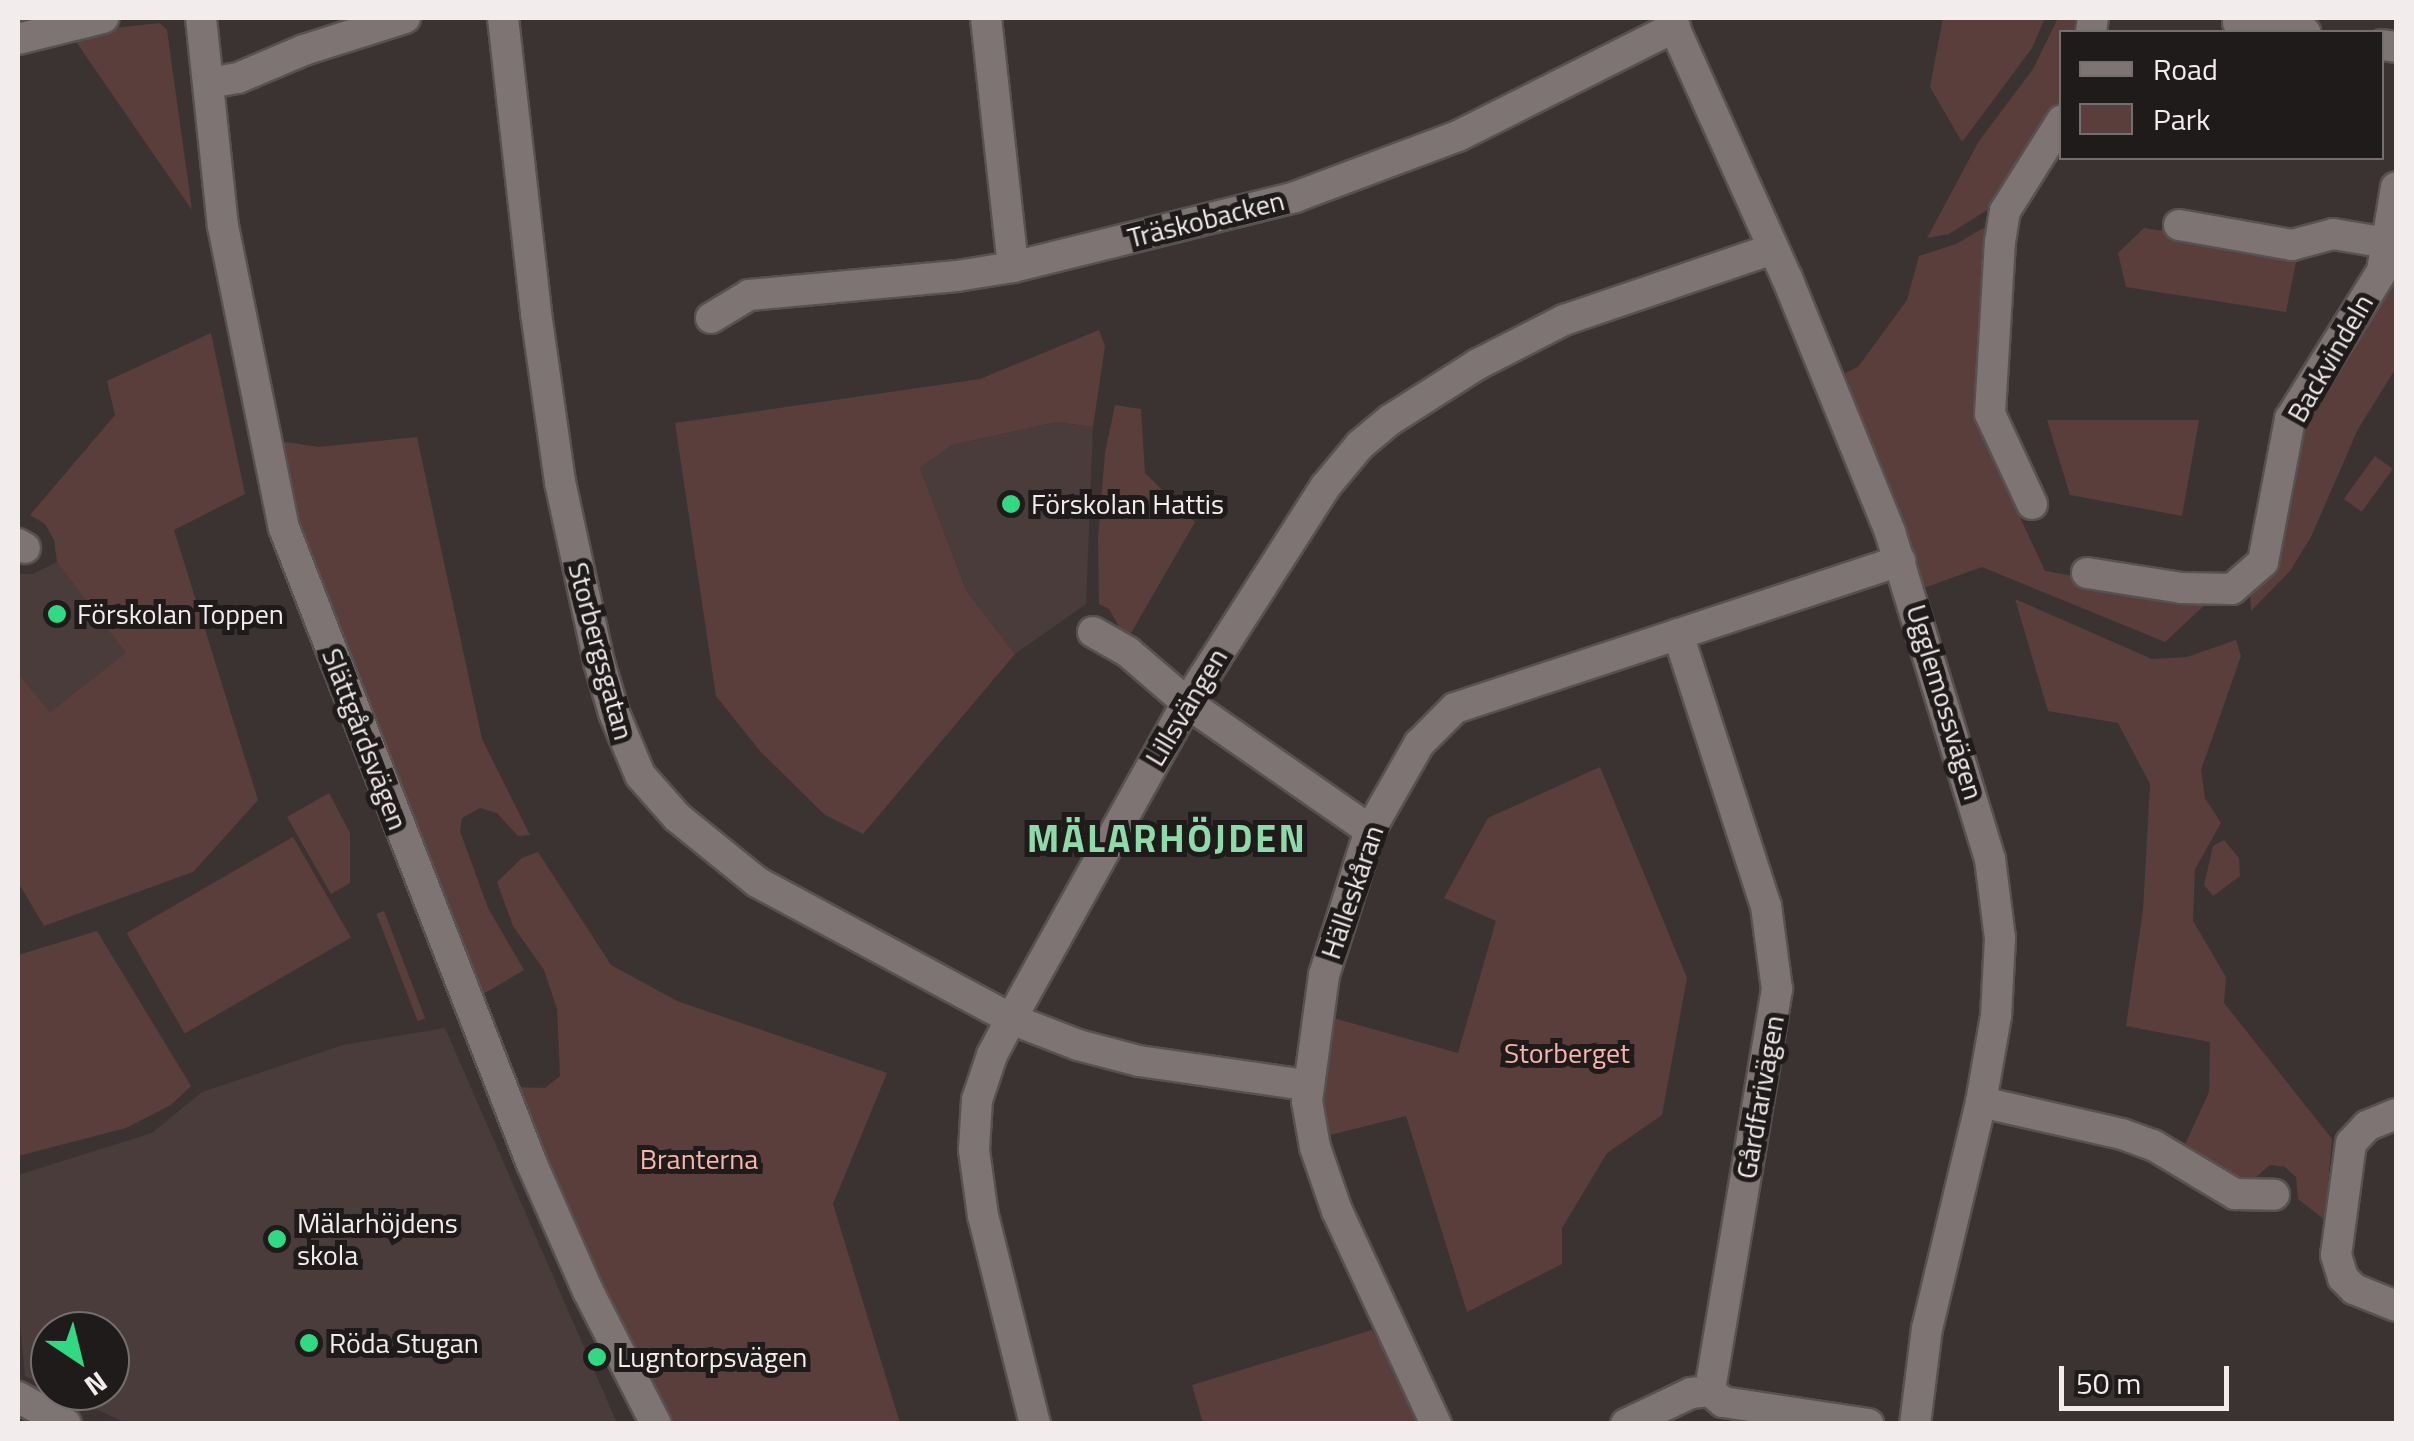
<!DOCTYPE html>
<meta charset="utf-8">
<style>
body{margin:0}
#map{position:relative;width:2414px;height:1441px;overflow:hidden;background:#3b3332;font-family:"Titillium Web",sans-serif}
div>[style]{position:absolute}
.built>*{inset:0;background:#4a3c3a}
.green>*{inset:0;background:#593e3b;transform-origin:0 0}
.roads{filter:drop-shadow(2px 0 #585151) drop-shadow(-2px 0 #585151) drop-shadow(0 2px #585151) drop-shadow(0 -2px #585151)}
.minor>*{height:30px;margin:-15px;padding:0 15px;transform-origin:15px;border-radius:15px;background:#7d7473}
.dots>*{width:28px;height:28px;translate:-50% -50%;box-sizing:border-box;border:5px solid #1f1b1b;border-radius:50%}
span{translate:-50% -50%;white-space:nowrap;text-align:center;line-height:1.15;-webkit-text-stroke:10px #1f1b1b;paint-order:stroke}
.street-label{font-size:28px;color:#f2edec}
.poi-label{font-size:28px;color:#f2edec}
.left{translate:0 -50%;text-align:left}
.park-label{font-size:28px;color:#f9b4ac}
.district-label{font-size:38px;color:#90d9a9;font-weight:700;letter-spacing:2.5px}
.frame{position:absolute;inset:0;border:20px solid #f2edec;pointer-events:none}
.legend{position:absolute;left:2059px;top:30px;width:325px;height:130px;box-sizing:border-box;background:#1f1b1b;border:2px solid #736f6f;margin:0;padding:12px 18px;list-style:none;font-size:30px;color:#f2edec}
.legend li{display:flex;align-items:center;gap:20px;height:50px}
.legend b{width:50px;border:2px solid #736f6f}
.north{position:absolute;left:30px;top:1311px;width:100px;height:100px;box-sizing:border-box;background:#1f1b1b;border:2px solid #736f6f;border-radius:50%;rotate:145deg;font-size:28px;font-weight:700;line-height:40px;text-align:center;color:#f2edec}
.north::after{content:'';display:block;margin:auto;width:35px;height:45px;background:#32d882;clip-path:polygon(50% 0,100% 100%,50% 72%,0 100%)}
.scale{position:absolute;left:2059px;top:1366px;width:170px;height:45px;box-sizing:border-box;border:5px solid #f2edec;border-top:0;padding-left:12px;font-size:30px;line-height:35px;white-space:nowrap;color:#f2edec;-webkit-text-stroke:8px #1f1b1b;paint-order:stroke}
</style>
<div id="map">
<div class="built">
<div style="clip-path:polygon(1057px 422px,1093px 427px,1086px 604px,1015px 654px,966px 590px,920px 468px,952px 445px)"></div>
<div style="clip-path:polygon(57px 562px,127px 653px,50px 712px,18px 673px,18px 574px,33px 574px)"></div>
<div style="clip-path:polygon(445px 1028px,617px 1423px,126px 1423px,57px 1391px,110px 1391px,110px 1331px,50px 1331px,50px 1387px,25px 1376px,18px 1302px,18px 1175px,152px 1133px,202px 1092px,343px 1045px)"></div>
</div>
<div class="green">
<div style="clip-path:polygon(1943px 18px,2045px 18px,2032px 48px,1962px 142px,1930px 87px)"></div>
<div style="clip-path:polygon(2058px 18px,2083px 18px,2081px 32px,2062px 32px,2059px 104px,1992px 207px,1949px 234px,1927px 238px,1979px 141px,2033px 69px)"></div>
<div style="clip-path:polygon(160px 23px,167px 30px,192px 210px,70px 33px)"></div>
<div style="clip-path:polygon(1987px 226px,1978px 417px,1983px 438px,2045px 571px,2210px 600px,2165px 642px,1982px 567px,1921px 589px,1845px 373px,1858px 367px,1907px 300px,1919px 256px,1956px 244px)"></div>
<div style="clip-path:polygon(2144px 228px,2298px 252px,2286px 312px,2126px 287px,2118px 253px)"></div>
<div style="clip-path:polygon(2396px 249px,2396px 368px,2358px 429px,2311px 537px,2290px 571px,2251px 611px,2250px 588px,2299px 422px)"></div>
<div style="clip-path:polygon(1099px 330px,1105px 346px,1093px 427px,1057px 422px,952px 445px,920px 468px,966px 590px,1015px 654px,863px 834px,825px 815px,760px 751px,716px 696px,675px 423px,980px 379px)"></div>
<div style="clip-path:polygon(211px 333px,245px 494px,174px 530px,258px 800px,193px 872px,44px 926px,18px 882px,18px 673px,50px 712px,126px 653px,57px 562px,54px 540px,45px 524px,30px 515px,115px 415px,107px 381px)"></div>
<div style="clip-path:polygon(1115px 405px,1141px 409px,1145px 473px,1195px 522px,1127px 640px,1109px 609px,1099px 604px,1098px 538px,1105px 453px)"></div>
<div style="clip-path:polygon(2047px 420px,2199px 420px,2182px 516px,2070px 495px)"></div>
<div style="clip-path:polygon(417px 437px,482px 739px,530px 835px,518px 836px,497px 813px,480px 808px,462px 818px,460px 831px,488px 908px,524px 970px,480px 996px,297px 524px,278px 441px,319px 447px)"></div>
<div style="left:2375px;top:456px;width:22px;height:53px;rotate:36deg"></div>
<div style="clip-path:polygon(2015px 599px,2152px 659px,2187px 657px,2236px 640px,2241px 656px,2201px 770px,2205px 798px,2221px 823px,2195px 869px,2193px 921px,2226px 977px,2224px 1003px,2332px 1139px,2325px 1220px,2298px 1199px,2296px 1177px,2285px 1167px,2270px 1165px,2246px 1186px,2183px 1149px,2209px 1092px,2210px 1042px,2126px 1026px,2143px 910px,2150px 784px,2118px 723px,2048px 711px)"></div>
<div style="clip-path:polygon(1600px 767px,1687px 978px,1662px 1115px,1607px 1153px,1562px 1228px,1562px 1264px,1467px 1312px,1406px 1116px,1322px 1137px,1321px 1077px,1330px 1017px,1458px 1053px,1496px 921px,1444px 898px,1488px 818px)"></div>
<div style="clip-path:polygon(329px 793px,350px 833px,350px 883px,331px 894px,287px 817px)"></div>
<div style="left:293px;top:837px;width:116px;height:192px;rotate:60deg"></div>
<div style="clip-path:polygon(2224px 840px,2239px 858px,2240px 876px,2213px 896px,2204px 885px,2213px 846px)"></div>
<div style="clip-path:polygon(538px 852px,611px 965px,677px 1001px,887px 1073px,833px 1204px,900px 1423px,675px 1423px,632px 1347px,580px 1241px,516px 1087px,545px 1088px,560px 1076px,557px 1009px,544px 970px,513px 926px,497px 882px,522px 858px)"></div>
<div style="left:384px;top:911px;width:115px;height:8px;rotate:69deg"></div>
<div style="clip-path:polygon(97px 931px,191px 1086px,171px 1105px,126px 1128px,18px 1156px,18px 955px)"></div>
<div style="clip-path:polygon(1372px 1330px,1411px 1399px,1420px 1423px,1203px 1423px,1192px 1385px)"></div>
</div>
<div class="roads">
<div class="minor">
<div style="left:201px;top:18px;width:209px;rotate:84deg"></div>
<div style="left:223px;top:226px;width:308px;rotate:78.6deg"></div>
<div style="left:284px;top:528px;width:683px;rotate:68.7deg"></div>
<div style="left:532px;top:1164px;width:139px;rotate:66.2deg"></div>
<div style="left:588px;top:1291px;width:149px;rotate:62.9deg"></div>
<div style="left:503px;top:18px;width:297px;rotate:83.6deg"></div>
<div style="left:536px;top:313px;width:171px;rotate:81.9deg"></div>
<div style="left:560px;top:482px;width:184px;rotate:77.8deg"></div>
<div style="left:599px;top:662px;width:53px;rotate:73.6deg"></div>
<div style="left:614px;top:713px;width:67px;rotate:67.2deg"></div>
<div style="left:640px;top:775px;width:56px;rotate:48.6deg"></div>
<div style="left:677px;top:817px;width:103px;rotate:39.1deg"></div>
<div style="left:757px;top:882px;width:289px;rotate:28.3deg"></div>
<div style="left:1011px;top:1019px;width:72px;rotate:21.2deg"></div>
<div style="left:1078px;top:1045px;width:63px;rotate:14.7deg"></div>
<div style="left:1139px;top:1061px;width:169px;rotate:8.2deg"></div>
<div style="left:986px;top:18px;width:250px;rotate:83.8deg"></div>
<div style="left:1670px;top:18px;width:285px;rotate:65.8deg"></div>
<div style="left:1787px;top:278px;width:274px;rotate:67.9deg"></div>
<div style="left:1890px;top:532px;width:342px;rotate:73deg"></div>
<div style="left:1990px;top:859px;width:80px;rotate:82.8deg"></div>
<div style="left:2000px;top:938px;width:78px;rotate:92.9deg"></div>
<div style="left:1996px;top:1016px;width:87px;rotate:99.9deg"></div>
<div style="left:1981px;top:1102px;width:232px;rotate:103.4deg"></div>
<div style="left:1927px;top:1328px;width:97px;rotate:97.1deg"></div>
<div style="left:2238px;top:18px;width:4px;rotate:90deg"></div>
<div style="left:2238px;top:22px;width:68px;rotate:8.5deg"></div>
<div style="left:2091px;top:32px;width:14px;rotate:-82deg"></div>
<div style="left:18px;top:39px;width:88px;rotate:-13.9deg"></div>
<div style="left:2382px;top:45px;width:14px;rotate:8deg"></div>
<div style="left:209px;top:83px;width:29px;rotate:-10deg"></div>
<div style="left:238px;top:78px;width:72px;rotate:-23deg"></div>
<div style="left:304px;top:50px;width:106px;rotate:-17.6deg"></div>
<div style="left:2179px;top:225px;width:115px;rotate:10deg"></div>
<div style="left:2292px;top:245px;width:42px;rotate:-15deg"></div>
<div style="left:2333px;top:234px;width:55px;rotate:9.5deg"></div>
<div style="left:711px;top:318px;width:44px;rotate:-31.2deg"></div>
<div style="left:749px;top:295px;width:209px;rotate:-5.2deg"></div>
<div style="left:957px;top:276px;width:57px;rotate:-9.1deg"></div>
<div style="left:1013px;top:267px;width:291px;rotate:-13.9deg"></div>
<div style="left:1295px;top:197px;width:174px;rotate:-20.5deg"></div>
<div style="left:1458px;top:136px;width:243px;rotate:-26.7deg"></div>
<div style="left:2032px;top:504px;width:99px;rotate:-115deg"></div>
<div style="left:1990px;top:414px;width:172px;rotate:-86.7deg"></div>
<div style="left:2000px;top:242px;width:31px;rotate:-81deg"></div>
<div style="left:2005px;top:211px;width:107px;rotate:-57.9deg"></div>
<div style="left:18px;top:544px;width:8px;rotate:30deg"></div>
<div style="left:2087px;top:573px;width:96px;rotate:9deg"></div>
<div style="left:2182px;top:588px;width:50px;rotate:1.1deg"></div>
<div style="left:2232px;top:589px;width:41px;rotate:-41.1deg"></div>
<div style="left:2263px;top:562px;width:146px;rotate:-79.3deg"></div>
<div style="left:2290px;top:419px;width:174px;rotate:-58.1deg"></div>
<div style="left:2382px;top:271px;width:85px;rotate:-80.5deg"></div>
<div style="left:1093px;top:632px;width:40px;rotate:29.7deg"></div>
<div style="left:1128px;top:652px;width:78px;rotate:40.8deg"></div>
<div style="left:1187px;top:703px;width:223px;rotate:34.8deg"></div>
<div style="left:1678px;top:634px;width:286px;rotate:72.1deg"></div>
<div style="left:1766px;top:906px;width:84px;rotate:82.5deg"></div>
<div style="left:1777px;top:989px;width:408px;rotate:99.5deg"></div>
<div style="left:1981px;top:1102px;width:145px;rotate:12.8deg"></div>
<div style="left:2122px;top:1134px;width:33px;rotate:20deg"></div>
<div style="left:2153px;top:1145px;width:96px;rotate:30.9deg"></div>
<div style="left:2235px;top:1194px;width:39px;rotate:1deg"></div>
<div style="left:2396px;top:1114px;width:31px;rotate:158deg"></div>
<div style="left:2367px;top:1126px;width:23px;rotate:133deg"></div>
<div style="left:2351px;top:1143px;width:113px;rotate:97.6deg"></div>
<div style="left:2336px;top:1255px;width:24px;rotate:73deg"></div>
<div style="left:2343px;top:1278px;width:16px;rotate:45deg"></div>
<div style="left:2354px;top:1289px;width:45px;rotate:22deg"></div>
<div style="left:18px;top:1397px;width:55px;rotate:29.4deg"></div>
<div style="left:1035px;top:1424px;width:214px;rotate:-104deg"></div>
<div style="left:983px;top:1216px;width:67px;rotate:-97.8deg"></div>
<div style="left:974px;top:1150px;width:50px;rotate:-86.6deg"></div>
<div style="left:977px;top:1100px;width:47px;rotate:-71.6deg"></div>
<div style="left:992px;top:1055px;width:41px;rotate:-62.2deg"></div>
<div style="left:1011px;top:1019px;width:362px;rotate:-60.9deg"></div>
<div style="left:1187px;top:703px;width:256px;rotate:-57.4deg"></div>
<div style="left:1325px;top:487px;width:55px;rotate:-50.2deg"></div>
<div style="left:1360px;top:445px;width:39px;rotate:-40deg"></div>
<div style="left:1390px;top:420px;width:104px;rotate:-32.5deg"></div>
<div style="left:1478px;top:364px;width:97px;rotate:-27.1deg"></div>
<div style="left:1564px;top:320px;width:221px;rotate:-18.8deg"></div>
<div style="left:1436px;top:1424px;width:235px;rotate:-114.9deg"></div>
<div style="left:1337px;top:1211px;width:68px;rotate:-109deg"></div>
<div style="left:1315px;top:1147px;width:47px;rotate:-99.9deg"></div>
<div style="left:1307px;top:1101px;width:127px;rotate:-82.3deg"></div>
<div style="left:1324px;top:975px;width:152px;rotate:-72.4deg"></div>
<div style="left:1370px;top:830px;width:99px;rotate:-60.3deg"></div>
<div style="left:1419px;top:744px;width:51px;rotate:-45deg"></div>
<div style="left:1455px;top:708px;width:469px;rotate:-18.3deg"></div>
<div style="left:1626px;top:1424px;width:72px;rotate:-25.5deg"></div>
<div style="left:1691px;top:1393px;width:19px;rotate:-6deg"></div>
<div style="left:1710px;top:1391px;width:17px;rotate:40deg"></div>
<div style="left:1723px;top:1402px;width:147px;rotate:8.6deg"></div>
</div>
</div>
<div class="dots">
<div style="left:1011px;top:504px;background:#32d882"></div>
<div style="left:57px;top:614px;background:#32d882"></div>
<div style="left:277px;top:1239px;background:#32d882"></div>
<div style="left:309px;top:1343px;background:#32d882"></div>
<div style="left:597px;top:1357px;background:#32d882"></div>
</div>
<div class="street-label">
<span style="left:1206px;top:219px;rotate:-14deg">Träskobacken</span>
<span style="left:2330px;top:358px;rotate:-60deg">Backvindeln</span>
<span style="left:601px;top:651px;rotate:75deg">Storbergsgatan</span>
<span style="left:1945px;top:702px;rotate:73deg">Ugglemossvägen</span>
<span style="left:1186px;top:707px;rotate:-59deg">Lillsvängen</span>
<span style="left:365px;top:739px;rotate:69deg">Slättgårdsvägen</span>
<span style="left:1352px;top:892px;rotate:-71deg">Hälleskåran</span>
<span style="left:1760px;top:1097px;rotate:-80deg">Gårdfarivägen</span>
</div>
<div class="poi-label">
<span class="left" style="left:1031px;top:504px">Förskolan Hattis</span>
<span class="left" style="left:77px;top:614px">Förskolan Toppen</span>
<span class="left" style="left:297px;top:1239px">Mälarhöjdens<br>skola</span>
<span class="left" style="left:329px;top:1343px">Röda Stugan</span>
<span class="left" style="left:617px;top:1357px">Lugntorpsvägen</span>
</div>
<div class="park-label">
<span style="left:1567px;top:1053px">Storberget</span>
<span style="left:699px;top:1159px">Branterna</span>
</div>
<div class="district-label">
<span style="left:1167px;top:839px">MÄLARHÖJDEN</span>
</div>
<div class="frame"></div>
<ul class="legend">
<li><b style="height:12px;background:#7d7473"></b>Road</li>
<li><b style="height:28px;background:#593e3b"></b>Park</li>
</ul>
<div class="north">N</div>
<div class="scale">50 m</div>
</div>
